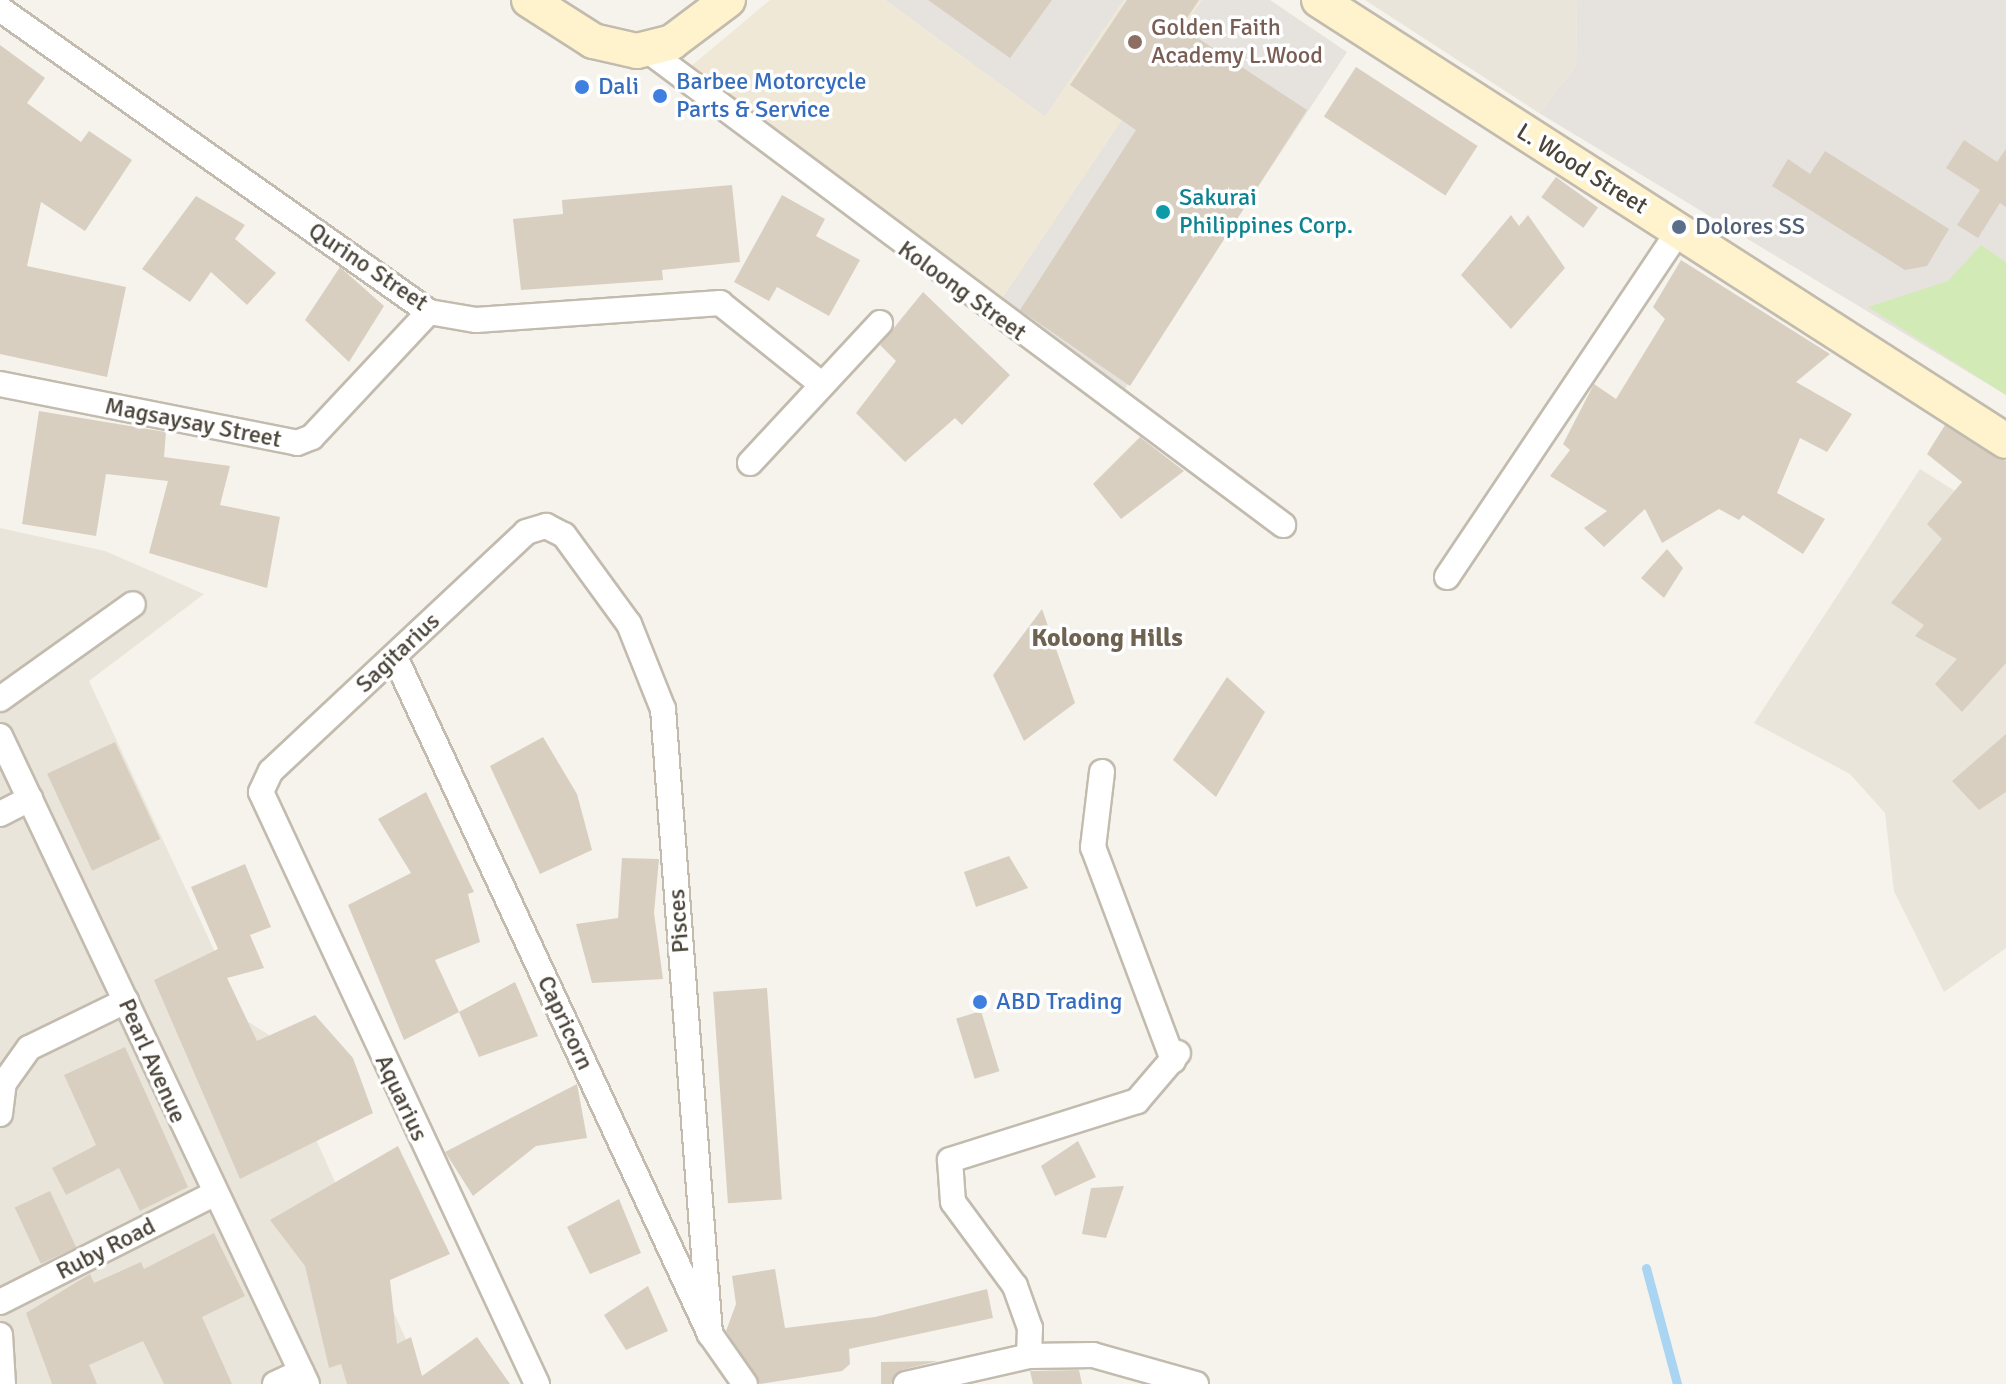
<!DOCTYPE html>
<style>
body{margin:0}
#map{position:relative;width:2006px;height:1384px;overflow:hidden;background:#f6f3ec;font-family:Signika,sans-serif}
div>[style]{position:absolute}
.residential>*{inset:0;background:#eae5da}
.industrial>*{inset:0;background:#e6e2dd}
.education>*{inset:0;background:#efe8d6}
.green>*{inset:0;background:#d2eab5}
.stream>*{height:9px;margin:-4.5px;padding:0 4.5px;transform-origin:4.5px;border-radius:4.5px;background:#a9d4f2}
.building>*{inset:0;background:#d8cfc1;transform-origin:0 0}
.roads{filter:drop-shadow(2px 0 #c2bbae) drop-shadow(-2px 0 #c2bbae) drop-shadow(0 2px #c2bbae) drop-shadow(0 -2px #c2bbae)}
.minor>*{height:24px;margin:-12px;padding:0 12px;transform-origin:12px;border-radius:12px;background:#fff}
.secondary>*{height:34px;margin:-17px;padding:0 17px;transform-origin:17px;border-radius:17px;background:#fff3cd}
.dots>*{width:22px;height:22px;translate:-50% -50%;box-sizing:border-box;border:4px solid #fff;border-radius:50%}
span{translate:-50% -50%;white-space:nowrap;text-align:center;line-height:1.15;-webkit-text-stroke:7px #fff;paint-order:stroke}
.education-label{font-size:24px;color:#785e54}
.left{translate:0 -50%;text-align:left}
.shop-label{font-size:24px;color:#366cbe}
.street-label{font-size:24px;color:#4b4439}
.culture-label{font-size:24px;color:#0d838f}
.service-label{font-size:24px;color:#4e5e75}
.neighbourhood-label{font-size:26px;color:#6e6250;font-weight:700}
</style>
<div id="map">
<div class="residential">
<div style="clip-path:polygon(1365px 0,1577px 0,1576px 66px,1539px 113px)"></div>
<div style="clip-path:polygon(1920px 469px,1982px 508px,2006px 535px,2006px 948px,1944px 992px,1894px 891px,1885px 813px,1850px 774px,1754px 723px)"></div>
<div style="clip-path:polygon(0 528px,105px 551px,204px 594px,89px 681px,247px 1021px,269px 1035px,426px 1384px,0 1384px)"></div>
</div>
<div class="industrial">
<div style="clip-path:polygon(885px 0,1124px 0,1045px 117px)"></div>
<div style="clip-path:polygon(1202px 0,1270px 0,1347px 52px,1119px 398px,996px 307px)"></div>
<div style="clip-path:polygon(1577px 0,2006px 0,2006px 395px,1539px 113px,1576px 66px)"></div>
</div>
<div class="education">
<div style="clip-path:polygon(770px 0,885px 0,1045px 117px,1124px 0,1202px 0,996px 307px,678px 77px)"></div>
</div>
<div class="green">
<div style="clip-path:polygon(1981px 245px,2006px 262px,2006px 395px,1868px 307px,1948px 281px)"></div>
</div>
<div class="stream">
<div style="left:1646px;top:1268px;width:120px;rotate:75deg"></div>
</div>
<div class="building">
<div style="clip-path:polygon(928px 0,1052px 0,1010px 58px)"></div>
<div style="clip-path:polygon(1127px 0,1199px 0,1181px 27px,1307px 110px,1130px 386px,1020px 310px,1136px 130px,1070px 85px)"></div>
<div style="clip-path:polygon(0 45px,45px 78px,27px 103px,81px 142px,89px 131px,132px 160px,85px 231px,41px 202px,27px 266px,126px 287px,107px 377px,0 354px)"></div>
<div style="left:1356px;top:67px;width:145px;height:59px;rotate:33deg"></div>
<div style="clip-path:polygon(1964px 140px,1997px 162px,2006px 149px,2006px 207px,2000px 203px,1978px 238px,1957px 225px,1980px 190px,1946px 168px)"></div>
<div style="clip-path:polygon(1825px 151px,1949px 229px,1927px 266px,1905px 270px,1772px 186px,1788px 159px,1810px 174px)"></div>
<div style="left:1556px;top:177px;width:52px;height:25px;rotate:36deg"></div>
<div style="clip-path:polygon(732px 185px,740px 262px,662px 270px,663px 280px,521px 290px,513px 219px,563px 214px,562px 200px)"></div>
<div style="clip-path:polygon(782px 195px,825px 219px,816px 236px,860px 260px,829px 316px,777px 287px,769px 301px,734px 282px)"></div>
<div style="clip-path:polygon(196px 196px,245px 225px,235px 239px,276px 273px,247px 305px,211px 272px,190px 302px,142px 269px)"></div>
<div style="clip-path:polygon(1511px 215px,1519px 226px,1528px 215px,1565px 268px,1511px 329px,1461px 275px)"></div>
<div style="clip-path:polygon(1681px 260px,1830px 354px,1796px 382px,1852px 414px,1827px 452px,1800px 438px,1777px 493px,1825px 519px,1803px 554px,1743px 515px,1739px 520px,1719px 509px,1662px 543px,1645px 509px,1604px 547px,1584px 528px,1607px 511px,1550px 476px,1570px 450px,1563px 444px,1594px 384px,1616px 399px,1665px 319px,1653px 307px)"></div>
<div style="clip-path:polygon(340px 267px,384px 306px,349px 362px,305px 320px)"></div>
<div style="clip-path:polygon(923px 292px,1010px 375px,962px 425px,955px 418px,905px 462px,856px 413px,896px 361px,880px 345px)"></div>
<div style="clip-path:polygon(39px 411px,166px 432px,164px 457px,230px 466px,220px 505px,280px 517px,267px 588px,149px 553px,168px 481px,106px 474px,96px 536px,22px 524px)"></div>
<div style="clip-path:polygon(1945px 425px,2006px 461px,2006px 663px,1962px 712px,1935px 684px,1957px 659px,1915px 636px,1924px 625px,1891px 603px,1942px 539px,1927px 524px,1962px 482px,1927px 454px)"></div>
<div style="clip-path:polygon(1140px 437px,1184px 471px,1121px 519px,1093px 484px)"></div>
<div style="clip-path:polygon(1667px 549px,1683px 568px,1664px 598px,1641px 578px)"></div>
<div style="clip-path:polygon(1042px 609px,1075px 703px,1024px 741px,993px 675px)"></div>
<div style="clip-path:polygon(1227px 677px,1265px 712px,1216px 797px,1173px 760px)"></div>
<div style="clip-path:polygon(2006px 734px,2006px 792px,1979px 810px,1952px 781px)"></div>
<div style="clip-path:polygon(543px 737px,577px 794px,592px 850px,540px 874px,490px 766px)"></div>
<div style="left:115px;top:742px;width:107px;height:75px;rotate:65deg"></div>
<div style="clip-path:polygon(426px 792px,474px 892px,468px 894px,480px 942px,435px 960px,459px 1012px,404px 1040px,348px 905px,411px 873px,378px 819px)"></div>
<div style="clip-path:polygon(1009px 856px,1028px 888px,976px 907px,964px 872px)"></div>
<div style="clip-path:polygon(622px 858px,659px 859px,654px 913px,663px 979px,592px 983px,576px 924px,618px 918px)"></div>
<div style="clip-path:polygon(245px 864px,271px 927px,250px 935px,264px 968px,227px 978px,257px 1041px,315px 1015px,353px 1058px,373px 1113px,240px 1179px,154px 980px,218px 949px,191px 887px)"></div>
<div style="clip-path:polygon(515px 982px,538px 1036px,479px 1057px,459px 1012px)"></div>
<div style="left:767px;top:988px;width:212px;height:54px;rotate:86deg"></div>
<div style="left:981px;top:1011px;width:63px;height:26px;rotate:73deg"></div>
<div style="clip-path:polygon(125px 1047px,188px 1187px,140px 1211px,119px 1168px,66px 1195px,52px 1168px,96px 1145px,64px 1075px)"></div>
<div style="clip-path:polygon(577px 1084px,587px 1138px,536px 1146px,473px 1196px,445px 1152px)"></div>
<div style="clip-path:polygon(1078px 1141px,1096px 1177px,1055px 1196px,1041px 1166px)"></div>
<div style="clip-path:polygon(398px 1146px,450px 1254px,390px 1280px,397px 1344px,411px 1337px,422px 1376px,477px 1337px,510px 1384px,347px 1384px,341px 1364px,329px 1368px,305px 1266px,270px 1220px)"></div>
<div style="clip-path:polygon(1124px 1186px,1106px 1238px,1082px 1234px,1091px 1188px)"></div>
<div style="left:50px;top:1191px;width:62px;height:39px;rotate:65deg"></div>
<div style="clip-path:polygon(619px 1199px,641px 1253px,590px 1274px,567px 1227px)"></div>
<div style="clip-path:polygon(214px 1233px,245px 1296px,202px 1317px,232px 1384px,164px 1384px,143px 1341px,89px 1365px,97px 1384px,52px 1384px,26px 1313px,90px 1274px,94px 1283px,141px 1262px,144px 1269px)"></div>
<div style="clip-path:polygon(775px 1269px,785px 1328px,875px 1317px,987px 1289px,993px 1318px,849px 1349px,850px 1364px,842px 1371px,760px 1384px,726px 1331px,736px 1304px,732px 1276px)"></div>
<div style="clip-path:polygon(648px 1286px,668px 1331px,626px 1350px,604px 1315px)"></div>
<div style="clip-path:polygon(938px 1361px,902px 1370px,891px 1384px,881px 1384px,881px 1362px)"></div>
<div style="clip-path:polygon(1079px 1370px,1082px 1384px,1033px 1384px,1030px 1371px)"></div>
</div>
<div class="roads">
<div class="minor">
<div style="left:0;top:9px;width:525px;rotate:35.23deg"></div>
<div style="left:429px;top:312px;width:48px;rotate:9.7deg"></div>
<div style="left:476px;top:320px;width:245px;rotate:-4deg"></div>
<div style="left:720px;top:303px;width:129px;rotate:38.7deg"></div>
<div style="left:647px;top:50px;width:794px;rotate:36.75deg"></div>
<div style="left:0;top:384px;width:303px;rotate:11.2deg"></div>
<div style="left:297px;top:443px;width:16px;rotate:-22deg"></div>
<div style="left:312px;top:437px;width:171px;rotate:-46.9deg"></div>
<div style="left:750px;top:463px;width:191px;rotate:-47.1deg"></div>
<div style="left:1447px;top:577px;width:417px;rotate:-56.2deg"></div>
<div style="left:395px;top:657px;width:747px;rotate:65.05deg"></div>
<div style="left:710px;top:1334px;width:61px;rotate:55deg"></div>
<div style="left:0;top:699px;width:163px;rotate:-35.5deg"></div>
<div style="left:0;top:736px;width:717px;rotate:64.65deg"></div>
<div style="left:1102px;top:772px;width:76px;rotate:96.8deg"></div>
<div style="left:1093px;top:847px;width:228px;rotate:69.4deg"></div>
<div style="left:0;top:814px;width:34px;rotate:-27deg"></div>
<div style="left:0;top:1114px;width:31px;rotate:-83deg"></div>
<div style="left:4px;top:1083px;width:43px;rotate:-54.5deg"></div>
<div style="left:29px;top:1048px;width:108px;rotate:-25.9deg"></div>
<div style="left:0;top:1302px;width:237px;rotate:-26.8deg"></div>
<div style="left:0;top:1335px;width:49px;rotate:86.5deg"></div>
<div style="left:1029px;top:1356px;width:28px;rotate:-88deg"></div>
<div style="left:1030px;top:1328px;width:45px;rotate:-109.7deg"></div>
<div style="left:1015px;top:1286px;width:104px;rotate:-126.4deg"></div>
<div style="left:953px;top:1202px;width:42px;rotate:-94.1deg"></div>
<div style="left:950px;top:1160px;width:196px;rotate:-17.5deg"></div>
<div style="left:1137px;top:1101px;width:63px;rotate:-49.5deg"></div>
<div style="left:275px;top:1384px;width:29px;rotate:-25deg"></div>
<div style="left:537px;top:1384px;width:653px;rotate:-115deg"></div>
<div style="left:261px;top:792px;width:23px;rotate:-65deg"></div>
<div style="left:271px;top:771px;width:349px;rotate:-43.1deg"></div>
<div style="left:526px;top:532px;width:21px;rotate:-17deg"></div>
<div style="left:546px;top:526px;width:20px;rotate:27deg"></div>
<div style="left:564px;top:535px;width:110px;rotate:53.9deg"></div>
<div style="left:629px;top:624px;width:92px;rotate:68.2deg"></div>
<div style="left:663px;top:709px;width:627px;rotate:85.7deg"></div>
<div style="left:906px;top:1384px;width:126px;rotate:-12.8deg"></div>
<div style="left:1029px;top:1356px;width:64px;rotate:-0.9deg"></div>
<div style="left:1093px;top:1355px;width:107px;rotate:15.7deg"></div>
</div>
<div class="secondary">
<div style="left:529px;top:0;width:76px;rotate:32.6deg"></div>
<div style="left:593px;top:41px;width:45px;rotate:12.8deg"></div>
<div style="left:637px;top:51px;width:36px;rotate:-14deg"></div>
<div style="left:672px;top:42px;width:70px;rotate:-36.9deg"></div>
<div style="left:1319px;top:0;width:816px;rotate:32.7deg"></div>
</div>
</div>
<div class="dots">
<div style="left:1135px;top:42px;background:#8d6e63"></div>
<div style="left:582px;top:87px;background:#3f7fe0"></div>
<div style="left:660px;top:96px;background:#3f7fe0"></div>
<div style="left:1163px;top:212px;background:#0f9aa8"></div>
<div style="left:1679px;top:227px;background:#5c6f8a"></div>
<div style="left:980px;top:1002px;background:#3f7fe0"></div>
</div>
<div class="education-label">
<span class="left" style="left:1151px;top:42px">Golden Faith<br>Academy L.Wood</span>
</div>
<div class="shop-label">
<span class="left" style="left:676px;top:96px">Barbee Motorcycle<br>Parts &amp; Service</span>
<span class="left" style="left:598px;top:87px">Dali</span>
<span class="left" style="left:996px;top:1002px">ABD Trading</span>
</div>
<div class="street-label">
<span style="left:1582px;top:169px;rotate:32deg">L. Wood Street</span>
<span style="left:368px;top:267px;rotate:34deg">Qurino Street</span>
<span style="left:962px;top:291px;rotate:36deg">Koloong Street</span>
<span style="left:193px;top:423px;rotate:11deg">Magsaysay Street</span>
<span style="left:398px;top:653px;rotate:-43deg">Sagitarius</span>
<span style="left:679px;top:921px;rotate:-94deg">Pisces</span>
<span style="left:565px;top:1023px;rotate:65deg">Capricorn</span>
<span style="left:152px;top:1061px;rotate:66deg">Pearl Avenue</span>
<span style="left:401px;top:1098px;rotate:65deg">Aquarius</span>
<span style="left:106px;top:1249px;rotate:-27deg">Ruby Road</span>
</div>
<div class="culture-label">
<span class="left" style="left:1179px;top:212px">Sakurai<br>Philippines Corp.</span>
</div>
<div class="service-label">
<span class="left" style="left:1695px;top:227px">Dolores SS</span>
</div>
<div class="neighbourhood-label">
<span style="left:1107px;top:639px">Koloong Hills</span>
</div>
</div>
